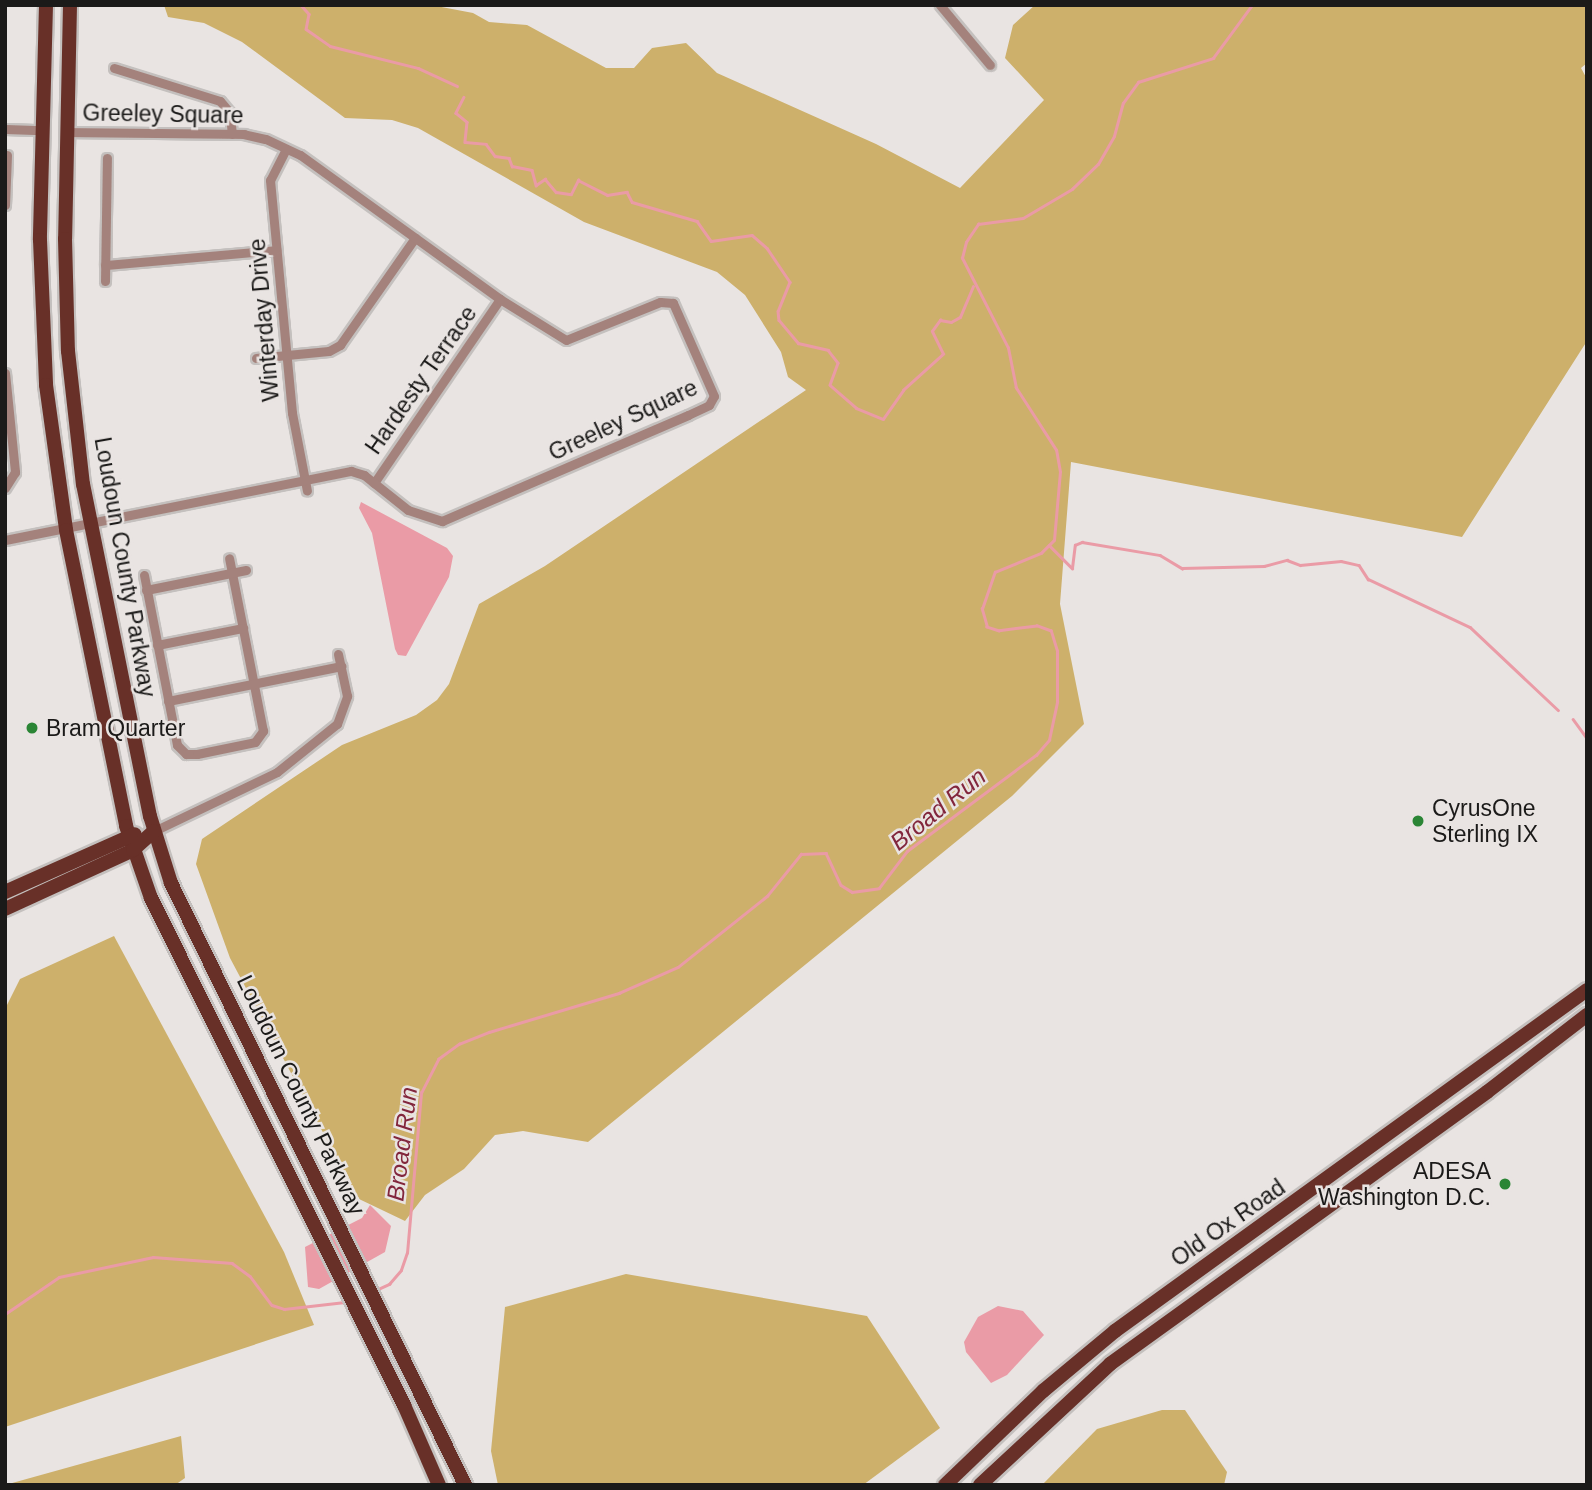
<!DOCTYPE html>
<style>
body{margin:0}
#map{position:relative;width:1592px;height:1490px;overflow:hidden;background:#e9e4e2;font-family:Helvetica,sans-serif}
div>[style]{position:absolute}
.green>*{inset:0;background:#cdb06b}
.water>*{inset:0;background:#ea9ba6}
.stream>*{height:2.5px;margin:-1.25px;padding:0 1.25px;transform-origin:1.25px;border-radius:1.25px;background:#ea9ba6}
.roads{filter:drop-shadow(2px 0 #c4c0be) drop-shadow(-2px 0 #c4c0be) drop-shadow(0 2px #c4c0be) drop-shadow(0 -2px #c4c0be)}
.minor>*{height:9px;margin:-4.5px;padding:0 4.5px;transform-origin:4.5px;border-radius:4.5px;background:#a4827c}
.primary>*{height:14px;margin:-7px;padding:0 7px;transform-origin:7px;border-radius:7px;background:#683028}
.dots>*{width:19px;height:19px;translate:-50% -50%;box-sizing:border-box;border:4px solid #e9e4e2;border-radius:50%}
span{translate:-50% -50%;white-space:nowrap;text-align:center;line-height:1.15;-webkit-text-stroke:5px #e9e4e2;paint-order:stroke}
.street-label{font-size:23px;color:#1b1a19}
.poi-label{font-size:23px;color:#1b1a19}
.left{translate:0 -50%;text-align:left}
.right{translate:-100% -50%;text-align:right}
.water-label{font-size:24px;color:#82263c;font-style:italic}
.frame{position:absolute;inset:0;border:7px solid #1b1a19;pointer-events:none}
</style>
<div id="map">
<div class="green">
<div style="clip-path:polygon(164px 5px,431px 5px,473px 13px,489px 22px,527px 25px,606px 68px,634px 68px,652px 48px,686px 43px,717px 73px,876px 144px,960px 188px,1044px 100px,1005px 58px,1013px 25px,1035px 5px,1587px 5px,1587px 63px,1581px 68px,1587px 79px,1587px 341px,1462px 537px,1071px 462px,1060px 604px,1084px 724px,1012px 796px,588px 1142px,523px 1131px,495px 1135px,464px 1169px,425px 1195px,405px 1221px,359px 1199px,300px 1090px,230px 958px,196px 864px,202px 839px,342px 745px,416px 715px,437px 700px,449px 684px,479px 604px,545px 566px,806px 390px,788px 377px,781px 352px,745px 295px,717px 272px,584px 222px,418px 128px,392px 120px,345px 118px,242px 42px,204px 23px,168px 17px)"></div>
<div style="clip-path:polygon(114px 936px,284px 1252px,314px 1325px,5px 1427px,5px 1009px,20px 979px)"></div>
<div style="clip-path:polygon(626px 1274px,867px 1316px,940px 1428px,863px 1485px,498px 1485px,491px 1451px,505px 1307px)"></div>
<div style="clip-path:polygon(1162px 1410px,1185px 1410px,1227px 1472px,1224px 1485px,1042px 1485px,1097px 1429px)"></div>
<div style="clip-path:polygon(181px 1436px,185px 1478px,175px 1485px,5px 1485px)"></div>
</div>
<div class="water">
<div style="clip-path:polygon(361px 502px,447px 548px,453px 556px,449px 577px,406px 656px,398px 655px,395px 649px,372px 533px,359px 508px)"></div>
<div style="clip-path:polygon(370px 1205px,391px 1226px,385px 1252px,319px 1289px,308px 1287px,305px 1247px,362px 1218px)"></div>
<div style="clip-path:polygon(998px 1306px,1023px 1311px,1044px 1335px,1007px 1375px,991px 1383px,966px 1352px,964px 1342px,978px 1317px)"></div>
</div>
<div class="stream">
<div style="left:301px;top:5px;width:12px;rotate:48deg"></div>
<div style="left:309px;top:14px;width:15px;rotate:101deg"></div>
<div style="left:306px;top:29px;width:29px;rotate:35deg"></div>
<div style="left:330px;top:46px;width:91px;rotate:14deg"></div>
<div style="left:418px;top:68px;width:43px;rotate:24.8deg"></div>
<div style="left:464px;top:97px;width:18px;rotate:117deg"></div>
<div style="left:456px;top:113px;width:14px;rotate:39deg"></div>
<div style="left:467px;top:122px;width:20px;rotate:96deg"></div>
<div style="left:465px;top:142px;width:21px;rotate:5deg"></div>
<div style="left:486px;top:144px;width:15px;rotate:53deg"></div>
<div style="left:495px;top:156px;width:14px;rotate:8deg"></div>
<div style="left:509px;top:158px;width:9px;rotate:69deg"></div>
<div style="left:512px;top:166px;width:20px;rotate:11deg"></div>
<div style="left:532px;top:170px;width:16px;rotate:75deg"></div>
<div style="left:536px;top:185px;width:11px;rotate:-34deg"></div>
<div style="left:545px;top:179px;width:17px;rotate:50deg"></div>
<div style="left:556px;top:192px;width:15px;rotate:8deg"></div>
<div style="left:571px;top:194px;width:16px;rotate:-63deg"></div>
<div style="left:578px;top:180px;width:33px;rotate:27deg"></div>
<div style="left:607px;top:195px;width:20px;rotate:-9deg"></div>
<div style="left:627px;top:192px;width:11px;rotate:63deg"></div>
<div style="left:632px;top:202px;width:68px;rotate:16.3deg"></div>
<div style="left:697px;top:221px;width:24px;rotate:55deg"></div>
<div style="left:711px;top:241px;width:41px;rotate:-8.3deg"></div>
<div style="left:752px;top:235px;width:20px;rotate:41deg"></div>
<div style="left:767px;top:248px;width:41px;rotate:55.9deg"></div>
<div style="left:790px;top:282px;width:31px;rotate:112deg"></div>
<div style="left:778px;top:311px;width:9px;rotate:84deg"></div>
<div style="left:779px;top:320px;width:30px;rotate:50deg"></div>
<div style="left:798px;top:343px;width:31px;rotate:13deg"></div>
<div style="left:828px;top:350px;width:16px;rotate:52deg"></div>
<div style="left:838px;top:363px;width:23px;rotate:110deg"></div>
<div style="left:830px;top:385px;width:35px;rotate:41deg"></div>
<div style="left:856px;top:408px;width:29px;rotate:22deg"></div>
<div style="left:883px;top:419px;width:35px;rotate:-55deg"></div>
<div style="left:903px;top:390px;width:54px;rotate:-42deg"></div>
<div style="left:943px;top:354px;width:25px;rotate:-116deg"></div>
<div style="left:932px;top:331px;width:14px;rotate:-54deg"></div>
<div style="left:940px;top:320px;width:11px;rotate:10deg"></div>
<div style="left:951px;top:322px;width:10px;rotate:-29deg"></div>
<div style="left:960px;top:317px;width:33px;rotate:-67deg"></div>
<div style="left:1049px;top:545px;width:33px;rotate:45deg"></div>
<div style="left:1072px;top:568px;width:23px;rotate:-83deg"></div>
<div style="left:1075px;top:545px;width:8px;rotate:-23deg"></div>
<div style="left:1082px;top:542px;width:79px;rotate:9.5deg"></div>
<div style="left:1160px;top:555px;width:26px;rotate:31deg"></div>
<div style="left:1182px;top:568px;width:82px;rotate:-1.4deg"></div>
<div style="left:1264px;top:566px;width:24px;rotate:-15deg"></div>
<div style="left:1287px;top:560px;width:14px;rotate:21deg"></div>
<div style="left:1300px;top:565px;width:41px;rotate:-5.6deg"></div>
<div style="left:1341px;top:561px;width:18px;rotate:13deg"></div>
<div style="left:1359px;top:565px;width:17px;rotate:57deg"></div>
<div style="left:1368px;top:579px;width:113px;rotate:25.2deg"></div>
<div style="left:1470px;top:627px;width:121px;rotate:43.3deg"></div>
<div style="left:1573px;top:719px;width:24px;rotate:54deg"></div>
<div style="left:374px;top:1291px;width:17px;rotate:-25deg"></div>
<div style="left:389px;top:1284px;width:18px;rotate:-49deg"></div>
<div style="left:401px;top:1270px;width:18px;rotate:-71deg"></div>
<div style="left:407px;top:1253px;width:161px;rotate:-85deg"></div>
<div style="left:421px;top:1093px;width:38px;rotate:-63deg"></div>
<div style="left:438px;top:1059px;width:26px;rotate:-36deg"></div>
<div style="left:459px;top:1044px;width:32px;rotate:-22deg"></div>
<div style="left:489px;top:1032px;width:136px;rotate:-16.7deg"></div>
<div style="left:619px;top:993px;width:64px;rotate:-23.8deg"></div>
<div style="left:678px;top:967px;width:114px;rotate:-38.6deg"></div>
<div style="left:767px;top:896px;width:54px;rotate:-51deg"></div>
<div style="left:801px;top:854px;width:25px;rotate:-2deg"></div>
<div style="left:826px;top:853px;width:35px;rotate:65deg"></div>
<div style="left:841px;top:885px;width:13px;rotate:32deg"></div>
<div style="left:852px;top:892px;width:27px;rotate:-8deg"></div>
<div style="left:879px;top:888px;width:46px;rotate:-52.9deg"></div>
<div style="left:907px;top:851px;width:161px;rotate:-36.7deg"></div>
<div style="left:1036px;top:755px;width:20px;rotate:-49deg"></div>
<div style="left:1049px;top:740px;width:39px;rotate:-78deg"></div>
<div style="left:1057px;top:702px;width:51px;rotate:-90deg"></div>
<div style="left:1057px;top:651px;width:21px;rotate:-107deg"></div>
<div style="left:1051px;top:631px;width:15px;rotate:-160deg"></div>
<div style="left:1037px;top:626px;width:38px;rotate:173deg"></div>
<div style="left:999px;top:631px;width:13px;rotate:-162deg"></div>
<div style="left:987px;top:627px;width:19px;rotate:-106deg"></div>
<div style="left:982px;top:609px;width:39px;rotate:-71deg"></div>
<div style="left:995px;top:572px;width:50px;rotate:-22.4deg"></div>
<div style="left:1041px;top:553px;width:18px;rotate:-45deg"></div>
<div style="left:1054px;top:540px;width:68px;rotate:-85deg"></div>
<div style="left:1060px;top:472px;width:22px;rotate:-100deg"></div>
<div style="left:1056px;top:450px;width:74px;rotate:-122.8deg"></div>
<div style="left:1016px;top:388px;width:41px;rotate:-101.3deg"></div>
<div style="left:1008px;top:348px;width:101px;rotate:-117.1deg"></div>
<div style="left:962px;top:258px;width:16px;rotate:-76deg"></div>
<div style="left:966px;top:242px;width:22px;rotate:-56deg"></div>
<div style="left:978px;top:224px;width:45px;rotate:-7.6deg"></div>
<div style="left:1023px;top:218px;width:57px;rotate:-30.6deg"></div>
<div style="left:1072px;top:189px;width:36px;rotate:-44deg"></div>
<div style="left:1098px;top:164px;width:32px;rotate:-60deg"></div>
<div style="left:1114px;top:136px;width:34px;rotate:-75deg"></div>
<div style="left:1123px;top:103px;width:26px;rotate:-54deg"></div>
<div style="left:1138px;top:82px;width:79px;rotate:-17.7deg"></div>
<div style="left:1213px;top:58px;width:66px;rotate:-53.7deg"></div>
<div style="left:5px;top:1314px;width:65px;rotate:-34.4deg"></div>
<div style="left:59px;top:1277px;width:96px;rotate:-12deg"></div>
<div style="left:153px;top:1257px;width:79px;rotate:4.3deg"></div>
<div style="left:232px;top:1263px;width:22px;rotate:36deg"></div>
<div style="left:250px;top:1276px;width:36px;rotate:53deg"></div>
<div style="left:272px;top:1305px;width:13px;rotate:18deg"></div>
<div style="left:284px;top:1309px;width:61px;rotate:-6.5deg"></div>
</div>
<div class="roads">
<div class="minor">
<div style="left:940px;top:5px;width:78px;rotate:50.2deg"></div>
<div style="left:114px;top:68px;width:111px;rotate:17.3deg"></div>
<div style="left:220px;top:101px;width:16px;rotate:50deg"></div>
<div style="left:230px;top:113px;width:21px;rotate:85deg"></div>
<div style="left:5px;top:129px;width:37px;rotate:2deg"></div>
<div style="left:286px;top:149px;width:35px;rotate:117deg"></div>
<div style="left:270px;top:180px;width:234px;rotate:84.6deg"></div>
<div style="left:292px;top:413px;width:79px;rotate:79.1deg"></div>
<div style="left:5px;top:205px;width:50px;rotate:-87.7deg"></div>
<div style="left:105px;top:265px;width:172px;rotate:-5deg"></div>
<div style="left:105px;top:281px;width:123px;rotate:-89.1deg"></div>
<div style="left:256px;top:358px;width:73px;rotate:-5.5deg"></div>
<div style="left:329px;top:351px;width:13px;rotate:-29deg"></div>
<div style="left:340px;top:345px;width:131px;rotate:-55deg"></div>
<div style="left:5px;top:373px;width:100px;rotate:84.2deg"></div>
<div style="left:15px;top:472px;width:19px;rotate:122deg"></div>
<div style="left:374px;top:483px;width:223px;rotate:-55.6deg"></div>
<div style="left:5px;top:540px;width:353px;rotate:-11.3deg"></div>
<div style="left:351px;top:471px;width:14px;rotate:17deg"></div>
<div style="left:364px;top:475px;width:56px;rotate:38.5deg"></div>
<div style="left:408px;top:510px;width:36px;rotate:18deg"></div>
<div style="left:442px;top:521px;width:268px;rotate:-23.3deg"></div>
<div style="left:688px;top:415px;width:23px;rotate:-25deg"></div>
<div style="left:709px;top:405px;width:10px;rotate:-61deg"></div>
<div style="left:714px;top:396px;width:102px;rotate:-113.8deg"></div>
<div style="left:673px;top:303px;width:13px;rotate:-176deg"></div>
<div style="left:660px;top:302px;width:101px;rotate:158deg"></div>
<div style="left:566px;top:340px;width:78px;rotate:-148.2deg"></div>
<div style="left:500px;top:299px;width:246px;rotate:-144.2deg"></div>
<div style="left:300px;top:155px;width:38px;rotate:-155deg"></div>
<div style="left:265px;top:139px;width:22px;rotate:-167deg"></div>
<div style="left:244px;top:134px;width:177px;rotate:-179.4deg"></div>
<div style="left:144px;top:575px;width:173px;rotate:79deg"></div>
<div style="left:177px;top:745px;width:13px;rotate:45deg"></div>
<div style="left:186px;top:754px;width:11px"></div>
<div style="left:197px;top:754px;width:59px;rotate:-11.7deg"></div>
<div style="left:255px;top:742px;width:14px;rotate:-54deg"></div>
<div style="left:263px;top:731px;width:176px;rotate:-101.1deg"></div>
<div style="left:146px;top:590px;width:102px;rotate:-11.3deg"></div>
<div style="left:157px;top:645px;width:88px;rotate:-11.2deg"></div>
<div style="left:168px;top:701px;width:177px;rotate:-11.4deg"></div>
<div style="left:154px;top:831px;width:136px;rotate:-25.6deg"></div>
<div style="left:277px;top:772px;width:77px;rotate:-38.7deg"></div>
<div style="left:337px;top:724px;width:30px;rotate:-70deg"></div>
<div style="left:347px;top:696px;width:43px;rotate:-102.1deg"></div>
</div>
<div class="primary">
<div style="left:46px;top:5px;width:235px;rotate:91.5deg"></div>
<div style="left:40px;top:240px;width:145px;rotate:87.6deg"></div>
<div style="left:46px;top:385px;width:146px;rotate:82.1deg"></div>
<div style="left:66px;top:530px;width:302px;rotate:78.5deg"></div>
<div style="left:126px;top:826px;width:76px;rotate:70.9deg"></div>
<div style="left:151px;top:898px;width:567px;rotate:63.48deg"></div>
<div style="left:404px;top:1405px;width:87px;rotate:66.4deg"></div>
<div style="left:70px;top:5px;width:234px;rotate:91.2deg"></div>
<div style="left:65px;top:239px;width:112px;rotate:88.5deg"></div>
<div style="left:68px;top:351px;width:134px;rotate:83.6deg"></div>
<div style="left:83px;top:484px;width:339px;rotate:78.6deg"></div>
<div style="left:150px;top:816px;width:70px;rotate:72.6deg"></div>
<div style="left:171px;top:883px;width:670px;rotate:63.97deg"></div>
<div style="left:5px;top:892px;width:142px;rotate:-24deg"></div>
<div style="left:5px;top:909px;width:141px;rotate:-24.7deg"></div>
<div style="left:133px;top:850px;width:28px;rotate:-42deg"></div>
<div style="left:945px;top:1485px;width:136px;rotate:-43.8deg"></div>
<div style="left:1043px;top:1391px;width:94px;rotate:-39.8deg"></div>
<div style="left:1115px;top:1331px;width:582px;rotate:-35.85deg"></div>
<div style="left:980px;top:1485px;width:178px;rotate:-42.9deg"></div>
<div style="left:1110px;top:1364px;width:465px;rotate:-35.8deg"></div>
<div style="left:1487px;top:1092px;width:126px;rotate:-37.6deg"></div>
</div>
</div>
<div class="dots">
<div style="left:32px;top:728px;background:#2b8535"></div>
<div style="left:1418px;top:821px;background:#2b8535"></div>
<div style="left:1505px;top:1184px;background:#2b8535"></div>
</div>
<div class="street-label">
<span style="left:163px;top:114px;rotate:1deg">Greeley Square</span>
<span style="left:264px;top:320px;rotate:-95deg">Winterday Drive</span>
<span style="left:421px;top:380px;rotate:-55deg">Hardesty Terrace</span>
<span style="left:623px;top:420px;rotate:-25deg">Greeley Square</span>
<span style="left:125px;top:567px;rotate:80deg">Loudoun County Parkway</span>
<span style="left:301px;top:1095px;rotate:64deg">Loudoun County Parkway</span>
<span style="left:1228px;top:1223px;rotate:-35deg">Old Ox Road</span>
</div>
<div class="poi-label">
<span class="left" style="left:46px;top:728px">Bram Quarter</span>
<span class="left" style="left:1432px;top:821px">CyrusOne<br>Sterling IX</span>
<span class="right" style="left:1491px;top:1184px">ADESA<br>Washington D.C.</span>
</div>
<div class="water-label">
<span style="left:938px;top:809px;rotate:-39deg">Broad Run</span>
<span style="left:402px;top:1144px;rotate:-83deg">Broad Run</span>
</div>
<div class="frame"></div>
</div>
